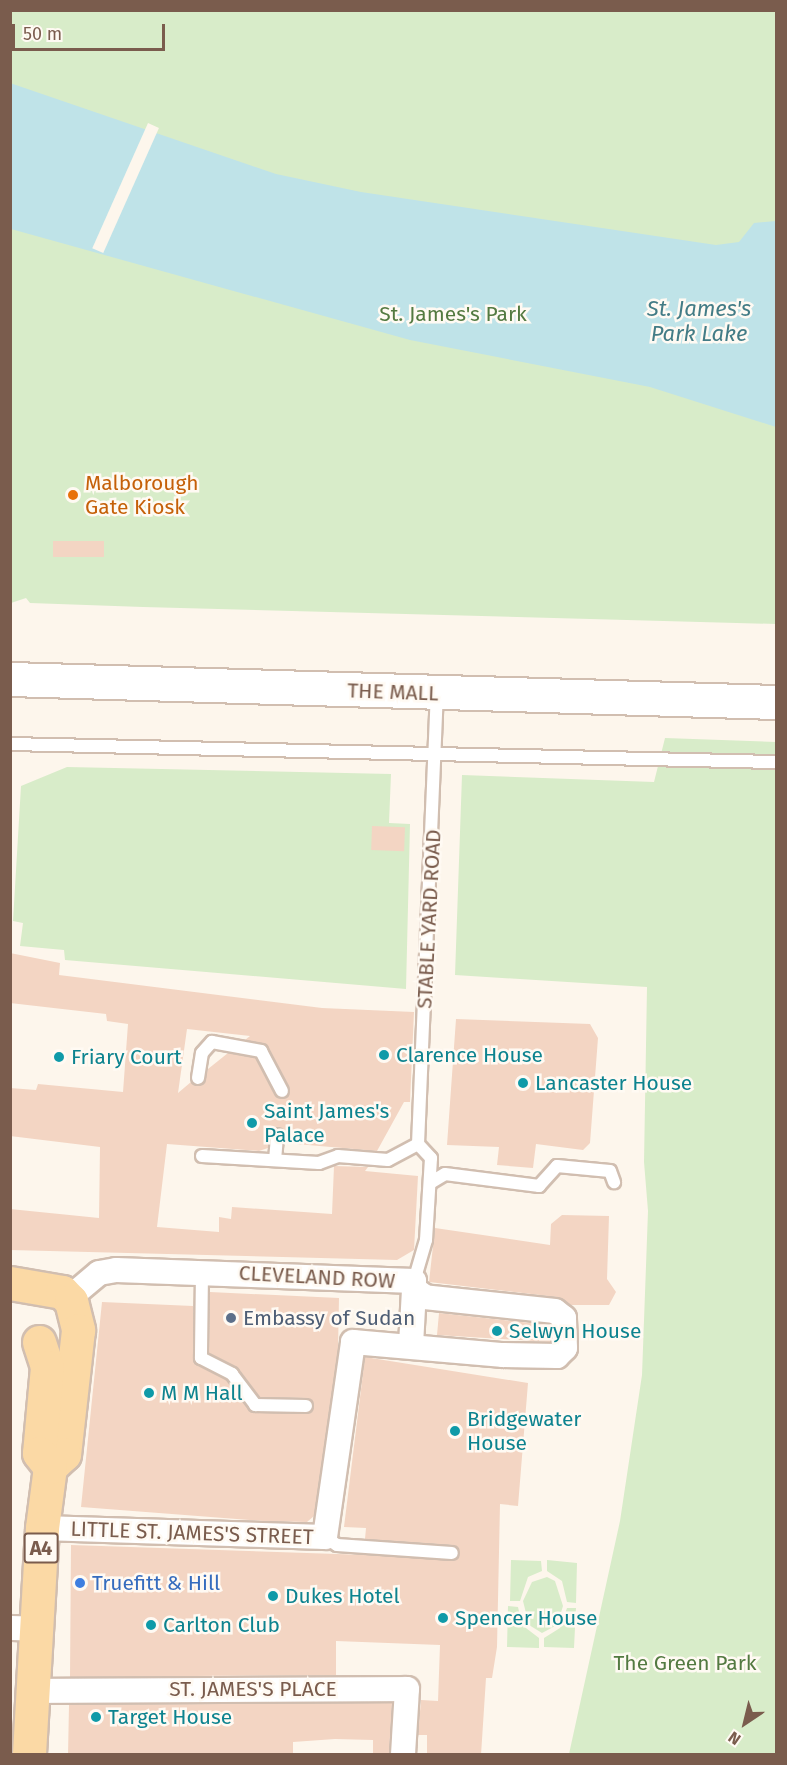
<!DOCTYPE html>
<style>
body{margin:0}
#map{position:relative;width:787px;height:1765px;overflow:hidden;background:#fdf6ec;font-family:"Fira Sans",sans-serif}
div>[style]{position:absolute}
.green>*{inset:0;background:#d8ecc9}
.water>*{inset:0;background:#bfe3e8}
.pier>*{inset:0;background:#fdf6ec;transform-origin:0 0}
.building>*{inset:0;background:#f3d5c3;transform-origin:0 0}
.roads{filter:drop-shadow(2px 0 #d1beb0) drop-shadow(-2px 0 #d1beb0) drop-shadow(0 2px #d1beb0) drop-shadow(0 -2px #d1beb0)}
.lane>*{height:12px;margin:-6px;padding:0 6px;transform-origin:6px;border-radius:6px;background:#fff}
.street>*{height:24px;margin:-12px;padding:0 12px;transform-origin:12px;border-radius:12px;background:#fff}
.secondary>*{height:33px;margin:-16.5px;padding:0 16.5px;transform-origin:16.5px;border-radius:16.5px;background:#fff}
.primary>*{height:33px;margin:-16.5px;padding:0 16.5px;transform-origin:16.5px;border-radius:16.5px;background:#fbd9a5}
.dots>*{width:16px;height:16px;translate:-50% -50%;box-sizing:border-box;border:3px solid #fffaf3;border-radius:50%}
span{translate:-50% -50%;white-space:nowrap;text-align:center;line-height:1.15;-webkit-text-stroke:5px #fffaf3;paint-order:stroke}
.shield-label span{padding:2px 4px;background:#fffaf3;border:2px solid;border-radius:4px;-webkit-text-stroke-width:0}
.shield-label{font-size:20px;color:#7a5c4d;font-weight:700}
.park-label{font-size:21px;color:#537a41}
.food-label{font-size:21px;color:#c56008}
.left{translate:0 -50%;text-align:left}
.street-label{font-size:21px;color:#7a5c4d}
.culture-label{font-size:21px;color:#0d838f}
.service-label{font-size:21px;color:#4e5e75}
.shop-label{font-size:21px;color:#366cbe}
.water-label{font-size:22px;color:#437c86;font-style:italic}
.frame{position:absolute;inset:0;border:12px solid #7a5c4d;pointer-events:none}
.north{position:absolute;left:715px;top:1693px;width:60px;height:60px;-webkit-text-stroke:4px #fffaf3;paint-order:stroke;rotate:215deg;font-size:16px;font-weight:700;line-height:24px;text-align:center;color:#7a5c4d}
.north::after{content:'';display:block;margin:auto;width:21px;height:27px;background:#7a5c4d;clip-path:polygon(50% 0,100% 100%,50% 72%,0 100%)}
.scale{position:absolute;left:12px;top:24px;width:153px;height:27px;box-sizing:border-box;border:3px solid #7a5c4d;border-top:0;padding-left:8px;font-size:18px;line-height:21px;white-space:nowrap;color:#7a5c4d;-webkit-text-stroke:4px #fffaf3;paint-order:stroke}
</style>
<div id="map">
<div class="green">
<div style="clip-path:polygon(11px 11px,776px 11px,776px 624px,143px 607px,30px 603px,26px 598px,11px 603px)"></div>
<div style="clip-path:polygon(665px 738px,776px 742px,776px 1754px,569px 1754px,620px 1521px,642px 1375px,648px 1211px,644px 1162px,647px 987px,455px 975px,462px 775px,654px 782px)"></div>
<div style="clip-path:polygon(67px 767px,391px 774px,389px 823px,410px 824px,406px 989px,65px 960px,64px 950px,20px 946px,23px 923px,13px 921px,21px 786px)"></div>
<div style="clip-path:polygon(511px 1560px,541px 1561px,542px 1571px,528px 1577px,520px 1601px,510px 1601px)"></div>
<div style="clip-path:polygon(547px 1560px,577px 1563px,576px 1603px,567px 1602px,562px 1581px,547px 1571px)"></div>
<div style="clip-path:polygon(547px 1577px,555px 1581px,563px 1606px,557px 1625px,542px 1633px,529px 1625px,523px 1601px,532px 1582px)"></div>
<div style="clip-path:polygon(508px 1606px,518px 1607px,522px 1625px,539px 1638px,539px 1648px,507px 1647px)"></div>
<div style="clip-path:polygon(567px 1608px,576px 1608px,574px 1648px,544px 1647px,544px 1638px,560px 1628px)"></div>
</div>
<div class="water">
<div style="clip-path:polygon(10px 83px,276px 174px,361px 192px,716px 245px,739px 242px,754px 223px,776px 221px,776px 427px,650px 387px,410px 340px,11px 229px)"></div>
</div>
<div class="pier">
<div style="left:148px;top:123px;width:12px;height:137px;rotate:24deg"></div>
</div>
<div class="building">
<div style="left:53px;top:541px;width:51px;height:16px"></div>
<div style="left:372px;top:826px;width:33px;height:24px;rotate:2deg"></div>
<div style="clip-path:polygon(evenodd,10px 953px,60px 963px,59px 975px,322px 1008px,414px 1012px,410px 1102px,404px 1102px,377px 1151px,285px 1143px,285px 1132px,277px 1127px,270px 1131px,268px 1148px,259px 1151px,167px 1144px,157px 1227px,219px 1232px,219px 1217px,231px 1219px,232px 1207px,332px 1214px,334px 1166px,368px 1167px,365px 1171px,418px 1176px,414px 1250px,397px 1260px,10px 1250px,10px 1209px,99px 1218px,100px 1147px,10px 1136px,10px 1088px,36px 1090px,38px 1084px,123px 1092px,128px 1024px,107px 1021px,106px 1014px,10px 1003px,10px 953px,187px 1029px,250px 1036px,245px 1040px,265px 1044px,289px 1096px,275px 1095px,256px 1058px,228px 1053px,208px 1069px,204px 1084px,191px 1082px,178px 1093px,187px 1029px)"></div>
<div style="clip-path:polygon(456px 1019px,590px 1024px,598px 1038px,590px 1143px,583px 1150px,536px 1144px,533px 1168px,497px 1165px,499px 1147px,447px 1145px)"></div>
<div style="clip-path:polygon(562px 1215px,609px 1216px,607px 1279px,616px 1292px,609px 1305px,571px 1305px,557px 1297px,429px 1282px,435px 1228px,550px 1245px,551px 1224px)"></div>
<div style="clip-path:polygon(210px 1292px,339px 1298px,338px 1350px,314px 1516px,307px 1522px,264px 1521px,81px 1507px,102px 1302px,193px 1306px,194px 1362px,227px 1380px,249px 1410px,306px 1414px,313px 1410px,307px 1398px,259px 1397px,238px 1369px,209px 1353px)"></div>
<div style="clip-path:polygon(439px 1313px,549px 1325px,551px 1342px,437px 1335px)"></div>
<div style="clip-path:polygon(365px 1357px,528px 1383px,518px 1506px,500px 1504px,497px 1647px,492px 1678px,486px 1678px,481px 1755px,427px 1755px,427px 1735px,418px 1735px,421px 1700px,438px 1701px,440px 1645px,336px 1641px,336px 1675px,70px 1677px,71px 1545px,458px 1558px,453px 1545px,365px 1539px,366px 1528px,344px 1527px)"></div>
<div style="clip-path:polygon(392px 1703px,389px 1753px,373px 1753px,373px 1740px,335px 1739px,293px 1742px,293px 1755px,68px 1755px,69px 1705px)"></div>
</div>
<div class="roads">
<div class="lane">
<div style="left:10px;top:744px;width:766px;rotate:1.35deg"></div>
<div style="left:198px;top:1078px;width:25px;rotate:-81deg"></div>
<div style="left:202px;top:1053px;width:15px;rotate:-48deg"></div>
<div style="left:212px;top:1042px;width:50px;rotate:10.4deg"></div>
<div style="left:261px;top:1051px;width:45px;rotate:62.3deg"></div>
<div style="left:202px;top:1156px;width:117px;rotate:3.4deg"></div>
<div style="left:319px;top:1163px;width:20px;rotate:-20deg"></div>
<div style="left:338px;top:1156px;width:50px;rotate:4.6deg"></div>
<div style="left:388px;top:1160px;width:34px;rotate:-28deg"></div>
<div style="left:275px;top:1160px;width:25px;rotate:-85deg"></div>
<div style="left:430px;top:1183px;width:17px;rotate:-31deg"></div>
<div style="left:445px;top:1174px;width:95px;rotate:7.3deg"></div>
<div style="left:539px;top:1186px;width:27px;rotate:-48deg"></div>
<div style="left:557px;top:1166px;width:53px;rotate:5.4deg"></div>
<div style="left:610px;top:1171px;width:12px;rotate:70deg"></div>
<div style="left:202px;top:1272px;width:86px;rotate:90.7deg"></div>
<div style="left:201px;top:1358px;width:35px;rotate:27deg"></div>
<div style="left:232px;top:1374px;width:39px;rotate:53deg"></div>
<div style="left:255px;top:1405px;width:51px;rotate:1.1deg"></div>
<div style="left:414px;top:1281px;width:43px;rotate:-73.7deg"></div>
<div style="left:426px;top:1240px;width:82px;rotate:-86.5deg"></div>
<div style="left:431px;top:1158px;width:19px;rotate:-133deg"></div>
<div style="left:418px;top:1144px;width:451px;rotate:-87.6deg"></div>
<div style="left:325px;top:1537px;width:14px;rotate:34deg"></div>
<div style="left:337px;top:1545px;width:115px;rotate:4deg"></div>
</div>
<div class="street">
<div style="left:411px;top:1345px;width:56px;rotate:-86.9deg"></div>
<div style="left:42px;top:1528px;width:283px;rotate:1.8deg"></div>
<div style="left:325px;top:1537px;width:197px;rotate:-81.8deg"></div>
<div style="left:353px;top:1342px;width:151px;rotate:5deg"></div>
<div style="left:503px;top:1355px;width:54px;rotate:1.1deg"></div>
<div style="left:557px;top:1356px;width:11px;rotate:-45deg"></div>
<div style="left:565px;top:1348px;width:30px;rotate:-92deg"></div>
<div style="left:564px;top:1318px;width:11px;rotate:-142deg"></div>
<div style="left:555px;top:1311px;width:131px;rotate:-173.9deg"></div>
<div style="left:425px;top:1297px;width:14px;rotate:-144deg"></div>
<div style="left:414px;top:1289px;width:8px;rotate:-90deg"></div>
<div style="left:414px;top:1281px;width:298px;rotate:-177.9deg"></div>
<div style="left:116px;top:1270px;width:17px;rotate:170deg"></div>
<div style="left:99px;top:1273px;width:39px;rotate:140deg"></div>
<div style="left:10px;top:1628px;width:26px;rotate:2deg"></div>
<div style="left:33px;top:1691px;width:374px;rotate:-0.3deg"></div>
<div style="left:407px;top:1689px;width:65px;rotate:93.5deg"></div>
</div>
<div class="secondary">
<div style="left:10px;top:679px;width:766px;rotate:1.72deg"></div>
</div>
<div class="primary">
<div style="left:10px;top:1283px;width:53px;rotate:9.8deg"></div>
<div style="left:62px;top:1292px;width:13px;rotate:45deg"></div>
<div style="left:71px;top:1301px;width:30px;rotate:76deg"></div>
<div style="left:78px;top:1330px;width:125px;rotate:96.4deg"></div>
<div style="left:64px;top:1454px;width:19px;rotate:137deg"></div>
<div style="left:50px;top:1467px;width:62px;rotate:97.5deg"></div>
<div style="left:42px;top:1528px;width:226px;rotate:93.3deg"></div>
<div style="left:39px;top:1342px;width:26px;rotate:72deg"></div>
<div style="left:47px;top:1367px;width:86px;rotate:95.3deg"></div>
<div style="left:39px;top:1453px;width:18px;rotate:52deg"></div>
</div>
</div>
<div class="dots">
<div style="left:73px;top:495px;background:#e8710a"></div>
<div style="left:384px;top:1055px;background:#0f9aa8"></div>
<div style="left:59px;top:1057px;background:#0f9aa8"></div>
<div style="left:523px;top:1083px;background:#0f9aa8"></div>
<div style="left:252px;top:1123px;background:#0f9aa8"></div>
<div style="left:231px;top:1318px;background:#5c6f8a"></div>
<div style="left:497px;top:1331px;background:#0f9aa8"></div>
<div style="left:149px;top:1393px;background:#0f9aa8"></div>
<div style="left:455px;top:1431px;background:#0f9aa8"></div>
<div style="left:80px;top:1583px;background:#3f7fe0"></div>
<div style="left:273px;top:1596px;background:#0f9aa8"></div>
<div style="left:443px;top:1618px;background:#0f9aa8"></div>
<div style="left:151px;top:1625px;background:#0f9aa8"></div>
<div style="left:96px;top:1717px;background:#0f9aa8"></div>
</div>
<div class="shield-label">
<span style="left:41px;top:1548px">A4</span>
</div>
<div class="park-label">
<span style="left:453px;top:314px">St. James's Park</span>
<span style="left:685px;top:1663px">The Green Park</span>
</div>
<div class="food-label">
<span class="left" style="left:85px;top:495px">Malborough<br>Gate Kiosk</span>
</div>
<div class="street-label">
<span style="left:393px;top:692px;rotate:2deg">THE MALL</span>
<span style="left:429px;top:919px;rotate:-87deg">STABLE YARD ROAD</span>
<span style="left:317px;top:1277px;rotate:3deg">CLEVELAND ROW</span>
<span style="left:192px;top:1533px;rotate:2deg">LITTLE ST. JAMES'S STREET</span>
<span style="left:253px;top:1689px">ST. JAMES'S PLACE</span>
</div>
<div class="culture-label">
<span class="left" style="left:396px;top:1055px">Clarence House</span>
<span class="left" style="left:71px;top:1057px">Friary Court</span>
<span class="left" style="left:535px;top:1083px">Lancaster House</span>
<span class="left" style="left:264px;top:1123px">Saint James's<br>Palace</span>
<span class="left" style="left:509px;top:1331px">Selwyn House</span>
<span class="left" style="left:161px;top:1393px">M M Hall</span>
<span class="left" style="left:467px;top:1431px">Bridgewater<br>House</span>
<span class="left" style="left:285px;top:1596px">Dukes Hotel</span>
<span class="left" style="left:455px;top:1618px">Spencer House</span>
<span class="left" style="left:163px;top:1625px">Carlton Club</span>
<span class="left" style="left:108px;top:1717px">Target House</span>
</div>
<div class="service-label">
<span class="left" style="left:243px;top:1318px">Embassy of Sudan</span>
</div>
<div class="shop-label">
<span class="left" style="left:92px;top:1583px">Truefitt &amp; Hill</span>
</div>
<div class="water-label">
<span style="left:699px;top:321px">St. James's<br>Park Lake</span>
</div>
<div class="frame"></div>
<div class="north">N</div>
<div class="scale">50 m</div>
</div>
